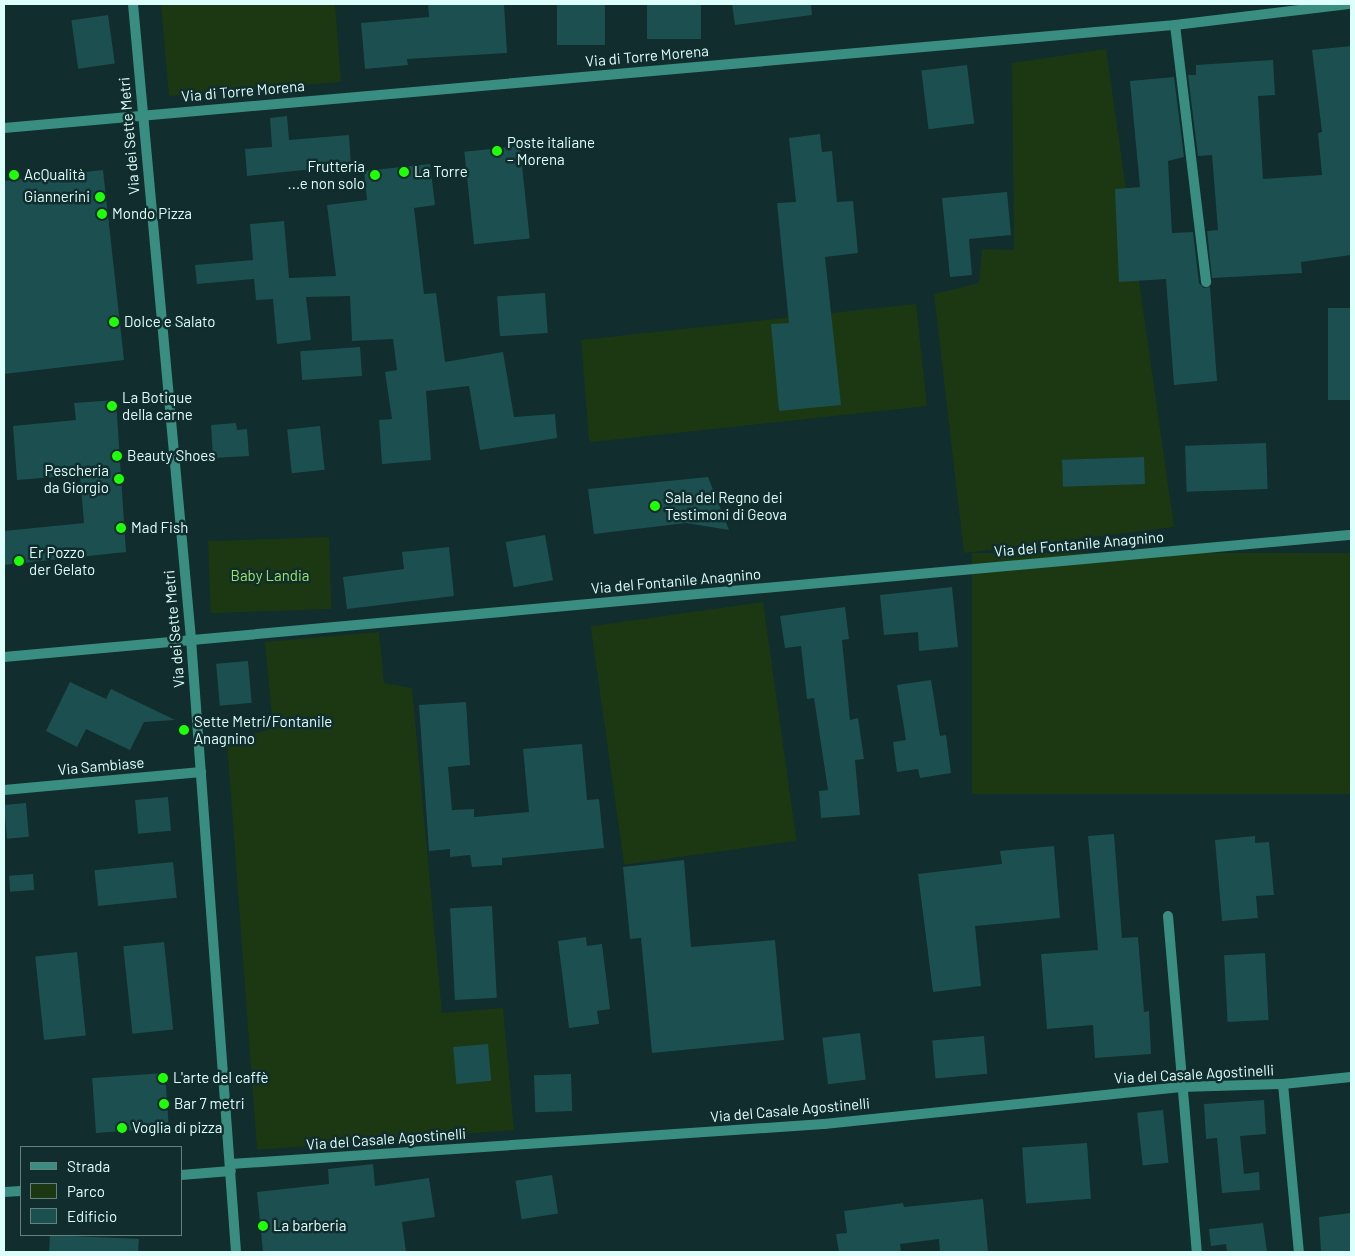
<!DOCTYPE html>
<meta charset="utf-8">
<style>
body{margin:0}
#map{position:relative;width:1355px;height:1256px;overflow:hidden;background:#112d2d;font-family:Barlow,sans-serif}
div>[style]{position:absolute}
.green>*{inset:0;background:#1b3813;transform-origin:0 0}
.building>*{inset:0;background:#1c4f4f;transform-origin:0 0}
.minor>*{height:10px;margin:-5px;padding:0 5px;transform-origin:5px;border-radius:5px;background:#3a8e81}
.tertiary>*{height:10px;margin:-5px;padding:0 5px;transform-origin:5px;border-radius:5px;background:#3a8e81}
.dots>*{width:14px;height:14px;translate:-50% -50%;box-sizing:border-box;border:2px solid #112d2d;border-radius:50%}
span{translate:-50% -50%;white-space:nowrap;text-align:center;line-height:1.15;-webkit-text-stroke:5px #112d2d;paint-order:stroke}
.street-label{font-size:15px;color:#ddfffc}
.poi-label{font-size:15px;color:#ddfffc}
.left{translate:0 -50%;text-align:left}
.right{translate:-100% -50%;text-align:right}
.park-label{font-size:15px;color:#9ce662}
.frame{position:absolute;inset:0;border:5px solid #ddfffc;pointer-events:none}
.legend{position:absolute;left:20px;top:1146px;width:162px;height:90px;box-sizing:border-box;background:#112d2d;border:1px solid #638180;margin:0;padding:6px 9px;list-style:none;font-size:15px;color:#ddfffc}
.legend li{display:flex;align-items:center;gap:10px;height:25px}
.legend b{width:25px;border:1px solid #638180}
</style>
<div id="map">
<div class="green">
<div style="clip-path:polygon(161px 4px,335px 4px,341px 82px,169px 96px)"></div>
<div style="clip-path:polygon(1106px 49px,1174px 527px,964px 553px,934px 294px,979px 283px,982px 249px,1014px 250px,1012px 63px)"></div>
<div style="clip-path:polygon(916px 304px,927px 406px,592px 442px,589px 439px,581px 340px)"></div>
<div style="left:329px;top:537px;width:72px;height:121px;rotate:88deg"></div>
<div style="left:1351px;top:553px;width:241px;height:379px;rotate:90deg"></div>
<div style="left:763px;top:602px;width:241px;height:174px;rotate:82deg"></div>
<div style="clip-path:polygon(379px 632px,384px 683px,412px 688px,442px 1013px,503px 1008px,514px 1130px,257px 1150px,227px 742px,273px 728px,265px 642px)"></div>
</div>
<div class="building">
<div style="clip-path:polygon(428px 4px,504px 4px,507px 53px,407px 59px,408px 65px,365px 69px,361px 23px,429px 17px)"></div>
<div style="left:557px;top:4px;width:48px;height:41px"></div>
<div style="left:647px;top:4px;width:54px;height:35px"></div>
<div style="clip-path:polygon(732px 4px,811px 4px,812px 15px,735px 25px)"></div>
<div style="left:108px;top:15px;width:49px;height:37px;rotate:82deg"></div>
<div style="clip-path:polygon(1351px 46px,1351px 255px,1301px 262px,1302px 273px,1212px 278px,1207px 231px,1218px 230px,1212px 155px,1198px 156px,1188px 75px,1196px 75px,1196px 65px,1273px 60px,1275px 95px,1258px 96px,1263px 179px,1322px 175px,1318px 133px,1322px 132px,1312px 50px)"></div>
<div style="left:967px;top:65px;width:59px;height:46px;rotate:83deg"></div>
<div style="clip-path:polygon(1174px 77px,1184px 157px,1168px 161px,1172px 233px,1193px 232px,1199px 283px,1204px 288px,1210px 287px,1217px 381px,1174px 385px,1166px 279px,1119px 282px,1115px 189px,1140px 187px,1130px 81px)"></div>
<div style="clip-path:polygon(287px 116px,289px 140px,349px 135px,351px 165px,247px 176px,245px 149px,272px 147px,270px 118px)"></div>
<div style="clip-path:polygon(820px 134px,822px 152px,832px 151px,837px 202px,853px 201px,858px 253px,825px 257px,841px 405px,779px 411px,771px 324px,789px 323px,777px 203px,796px 202px,789px 138px)"></div>
<div style="left:520px;top:146px;width:93px;height:56px;rotate:84deg"></div>
<div style="clip-path:polygon(430px 164px,435px 205px,414px 208px,424px 294px,436px 293px,445px 362px,503px 352px,514px 417px,555px 414px,557px 438px,480px 450px,469px 386px,426px 391px,431px 460px,382px 464px,379px 420px,392px 419px,385px 372px,397px 370px,393px 339px,352px 341px,350px 296px,306px 297px,311px 340px,277px 344px,273px 299px,256px 300px,254px 279px,197px 284px,195px 265px,253px 260px,250px 224px,284px 221px,289px 278px,336px 276px,327px 205px,367px 200px,364px 171px)"></div>
<div style="clip-path:polygon(103px 170px,124px 360px,4px 374px,4px 181px)"></div>
<div style="clip-path:polygon(1007px 192px,1011px 235px,969px 239px,972px 275px,950px 277px,942px 198px)"></div>
<div style="left:545px;top:293px;width:40px;height:48px;rotate:86deg"></div>
<div style="left:1351px;top:308px;width:92px;height:23px;rotate:90deg"></div>
<div style="left:360px;top:347px;width:29px;height:60px;rotate:86deg"></div>
<div style="clip-path:polygon(116px 400px,126px 552px,4px 565px,4px 531px,84px 523px,80px 475px,17px 480px,13px 426px,76px 420px,74px 403px)"></div>
<div style="clip-path:polygon(236px 423px,237px 430px,247px 429px,249px 456px,213px 458px,211px 425px)"></div>
<div style="left:320px;top:426px;width:44px;height:33px;rotate:84deg"></div>
<div style="left:1266px;top:443px;width:46px;height:81px;rotate:88deg"></div>
<div style="left:1144px;top:457px;width:27px;height:82px;rotate:88deg"></div>
<div style="clip-path:polygon(708px 477px,729px 530px,686px 523px,594px 534px,588px 489px)"></div>
<div style="left:545px;top:535px;width:46px;height:40px;rotate:80deg"></div>
<div style="clip-path:polygon(449px 547px,454px 596px,347px 609px,343px 577px,404px 569px,402px 552px)"></div>
<div style="clip-path:polygon(952px 587px,958px 647px,919px 651px,918px 632px,884px 635px,880px 595px)"></div>
<div style="clip-path:polygon(845px 607px,849px 639px,842px 640px,850px 720px,858px 718px,864px 759px,855px 760px,860px 815px,821px 818px,819px 791px,828px 790px,814px 698px,807px 699px,801px 646px,785px 648px,780px 616px)"></div>
<div style="left:248px;top:661px;width:42px;height:32px;rotate:85deg"></div>
<div style="clip-path:polygon(931px 680px,940px 736px,946px 735px,951px 773px,920px 778px,918px 769px,897px 772px,893px 742px,906px 740px,897px 685px)"></div>
<div style="clip-path:polygon(70px 682px,106px 699px,111px 689px,175px 720px,144px 722px,130px 750px,86px 729px,77px 747px,46px 731px)"></div>
<div style="clip-path:polygon(466px 702px,470px 765px,448px 767px,452px 810px,474px 809px,474px 817px,529px 812px,523px 749px,582px 744px,587px 800px,599px 799px,604px 848px,502px 858px,502px 865px,472px 867px,470px 855px,450px 857px,450px 849px,429px 851px,419px 705px)"></div>
<div style="left:168px;top:797px;width:34px;height:33px;rotate:85deg"></div>
<div style="left:26px;top:803px;width:34px;height:22px;rotate:85deg"></div>
<div style="clip-path:polygon(1114px 834px,1122px 938px,1138px 937px,1144px 1012px,1149px 1011px,1151px 1054px,1095px 1058px,1093px 1025px,1047px 1029px,1041px 954px,1098px 950px,1088px 836px)"></div>
<div style="clip-path:polygon(1255px 836px,1255px 843px,1269px 842px,1274px 895px,1256px 896px,1258px 918px,1222px 921px,1215px 840px)"></div>
<div style="clip-path:polygon(1054px 846px,1060px 918px,975px 926px,981px 986px,933px 992px,918px 874px,1002px 864px,1000px 851px)"></div>
<div style="clip-path:polygon(684px 860px,691px 947px,775px 940px,784px 1040px,652px 1053px,641px 938px,630px 939px,623px 867px)"></div>
<div style="left:173px;top:862px;width:36px;height:79px;rotate:84deg"></div>
<div style="left:33px;top:874px;width:16px;height:24px;rotate:86deg"></div>
<div style="left:492px;top:906px;width:92px;height:42px;rotate:87deg"></div>
<div style="clip-path:polygon(586px 937px,587px 946px,602px 944px,610px 1009px,597px 1011px,599px 1024px,569px 1028px,558px 941px)"></div>
<div style="left:164px;top:942px;width:88px;height:41px;rotate:84deg"></div>
<div style="left:77px;top:952px;width:84px;height:42px;rotate:84deg"></div>
<div style="left:1265px;top:953px;width:67px;height:41px;rotate:87deg"></div>
<div style="left:860px;top:1033px;width:47px;height:38px;rotate:83deg"></div>
<div style="left:984px;top:1036px;width:38px;height:52px;rotate:85deg"></div>
<div style="left:488px;top:1044px;width:37px;height:35px;rotate:85deg"></div>
<div style="left:165px;top:1073px;width:55px;height:73px;rotate:86deg"></div>
<div style="left:571px;top:1074px;width:37px;height:37px;rotate:88deg"></div>
<div style="clip-path:polygon(1264px 1100px,1266px 1134px,1240px 1136px,1244px 1174px,1259px 1172px,1260px 1190px,1222px 1193px,1217px 1138px,1206px 1139px,1204px 1104px)"></div>
<div style="left:1163px;top:1110px;width:53px;height:26px;rotate:84deg"></div>
<div style="left:1087px;top:1143px;width:56px;height:65px;rotate:86deg"></div>
<div style="clip-path:polygon(373px 1164px,375px 1186px,429px 1178px,435px 1217px,402px 1222px,406px 1252px,263px 1252px,257px 1192px,329px 1184px,328px 1169px)"></div>
<div style="left:552px;top:1175px;width:39px;height:37px;rotate:81deg"></div>
<div style="clip-path:polygon(983px 1199px,988px 1252px,940px 1252px,939px 1239px,900px 1244px,901px 1252px,839px 1252px,836px 1234px,847px 1233px,844px 1211px,903px 1203px,904px 1207px)"></div>
<div style="clip-path:polygon(1351px 1213px,1351px 1251px,1321px 1252px,1319px 1217px)"></div>
<div style="clip-path:polygon(1263px 1223px,1267px 1252px,1227px 1252px,1226px 1244px,1211px 1246px,1209px 1229px)"></div>
<div style="clip-path:polygon(50px 1235px,139px 1239px,138px 1252px,49px 1252px)"></div>
</div>
<div class="minor">
<div style="left:1175px;top:25px;width:259px;rotate:83.1deg"></div>
<div style="left:4px;top:128px;width:1176px;rotate:-5.03deg"></div>
<div style="left:1175px;top:25px;width:175px;rotate:-6.9deg"></div>
<div style="left:4px;top:657px;width:1353px;rotate:-5.18deg"></div>
<div style="left:4px;top:790px;width:198px;rotate:-5.2deg"></div>
<div style="left:1168px;top:916px;width:337px;rotate:85.1deg"></div>
<div style="left:1283px;top:1084px;width:169px;rotate:84.6deg"></div>
<div style="left:231px;top:1164px;width:594px;rotate:-3.86deg"></div>
<div style="left:824px;top:1124px;width:359px;rotate:-5.9deg"></div>
<div style="left:1181px;top:1087px;width:102px;rotate:-1.7deg"></div>
<div style="left:1283px;top:1084px;width:68px;rotate:-5.9deg"></div>
<div style="left:181px;top:1175px;width:50px;rotate:-4.6deg"></div>
<div style="left:4px;top:1192px;width:17px;rotate:-3deg"></div>
</div>
<div class="tertiary">
<div style="left:133px;top:4px;width:638px;rotate:84.78deg"></div>
<div style="left:191px;top:639px;width:615px;rotate:85.8deg"></div>
</div>
<div class="dots">
<div style="left:497px;top:151px;background:#1fff09"></div>
<div style="left:404px;top:172px;background:#1fff09"></div>
<div style="left:14px;top:175px;background:#1fff09"></div>
<div style="left:375px;top:175px;background:#1fff09"></div>
<div style="left:100px;top:197px;background:#1fff09"></div>
<div style="left:102px;top:214px;background:#1fff09"></div>
<div style="left:114px;top:322px;background:#1fff09"></div>
<div style="left:112px;top:406px;background:#1fff09"></div>
<div style="left:117px;top:456px;background:#1fff09"></div>
<div style="left:119px;top:479px;background:#1fff09"></div>
<div style="left:655px;top:506px;background:#1fff09"></div>
<div style="left:121px;top:528px;background:#1fff09"></div>
<div style="left:19px;top:561px;background:#1fff09"></div>
<div style="left:184px;top:730px;background:#1fff09"></div>
<div style="left:163px;top:1078px;background:#1fff09"></div>
<div style="left:164px;top:1104px;background:#1fff09"></div>
<div style="left:122px;top:1128px;background:#1fff09"></div>
<div style="left:263px;top:1226px;background:#1fff09"></div>
</div>
<div class="street-label">
<span style="left:647px;top:56px;rotate:-5deg">Via di Torre Morena</span>
<span style="left:243px;top:91px;rotate:-5deg">Via di Torre Morena</span>
<span style="left:129px;top:136px;rotate:-95deg">Via dei Sette Metri</span>
<span style="left:1079px;top:544px;rotate:-5deg">Via del Fontanile Anagnino</span>
<span style="left:676px;top:581px;rotate:-5deg">Via del Fontanile Anagnino</span>
<span style="left:174px;top:629px;rotate:-95deg">Via dei Sette Metri</span>
<span style="left:101px;top:766px;rotate:-5deg">Via Sambiase</span>
<span style="left:1194px;top:1074px;rotate:-3deg">Via del Casale Agostinelli</span>
<span style="left:790px;top:1110px;rotate:-5deg">Via del Casale Agostinelli</span>
<span style="left:386px;top:1139px;rotate:-4deg">Via del Casale Agostinelli</span>
</div>
<div class="poi-label">
<span class="left" style="left:507px;top:151px">Poste italiane<br>– Morena</span>
<span class="right" style="left:365px;top:175px">Frutteria<br>...e non solo</span>
<span class="left" style="left:414px;top:172px">La Torre</span>
<span class="left" style="left:24px;top:175px">AcQualità</span>
<span class="right" style="left:90px;top:197px">Giannerini</span>
<span class="left" style="left:112px;top:214px">Mondo Pizza</span>
<span class="left" style="left:124px;top:322px">Dolce e Salato</span>
<span class="left" style="left:122px;top:406px">La Botique<br>della carne</span>
<span class="left" style="left:127px;top:456px">Beauty Shoes</span>
<span class="right" style="left:109px;top:479px">Pescheria<br>da Giorgio</span>
<span class="left" style="left:665px;top:506px">Sala del Regno dei<br>Testimoni di Geova</span>
<span class="left" style="left:131px;top:528px">Mad Fish</span>
<span class="left" style="left:29px;top:561px">Er Pozzo<br>der Gelato</span>
<span class="left" style="left:194px;top:730px">Sette Metri/Fontanile<br>Anagnino</span>
<span class="left" style="left:173px;top:1078px">L'arte del caffè</span>
<span class="left" style="left:174px;top:1104px">Bar 7 metri</span>
<span class="left" style="left:132px;top:1128px">Voglia di pizza</span>
<span class="left" style="left:273px;top:1226px">La barberia</span>
</div>
<div class="park-label">
<span style="left:270px;top:576px">Baby Landia</span>
</div>
<div class="frame"></div>
<ul class="legend">
<li><b style="height:6px;background:#3a8e81"></b>Strada</li>
<li><b style="height:14px;background:#1b3813"></b>Parco</li>
<li><b style="height:14px;background:#1c4f4f"></b>Edificio</li>
</ul>
</div>
